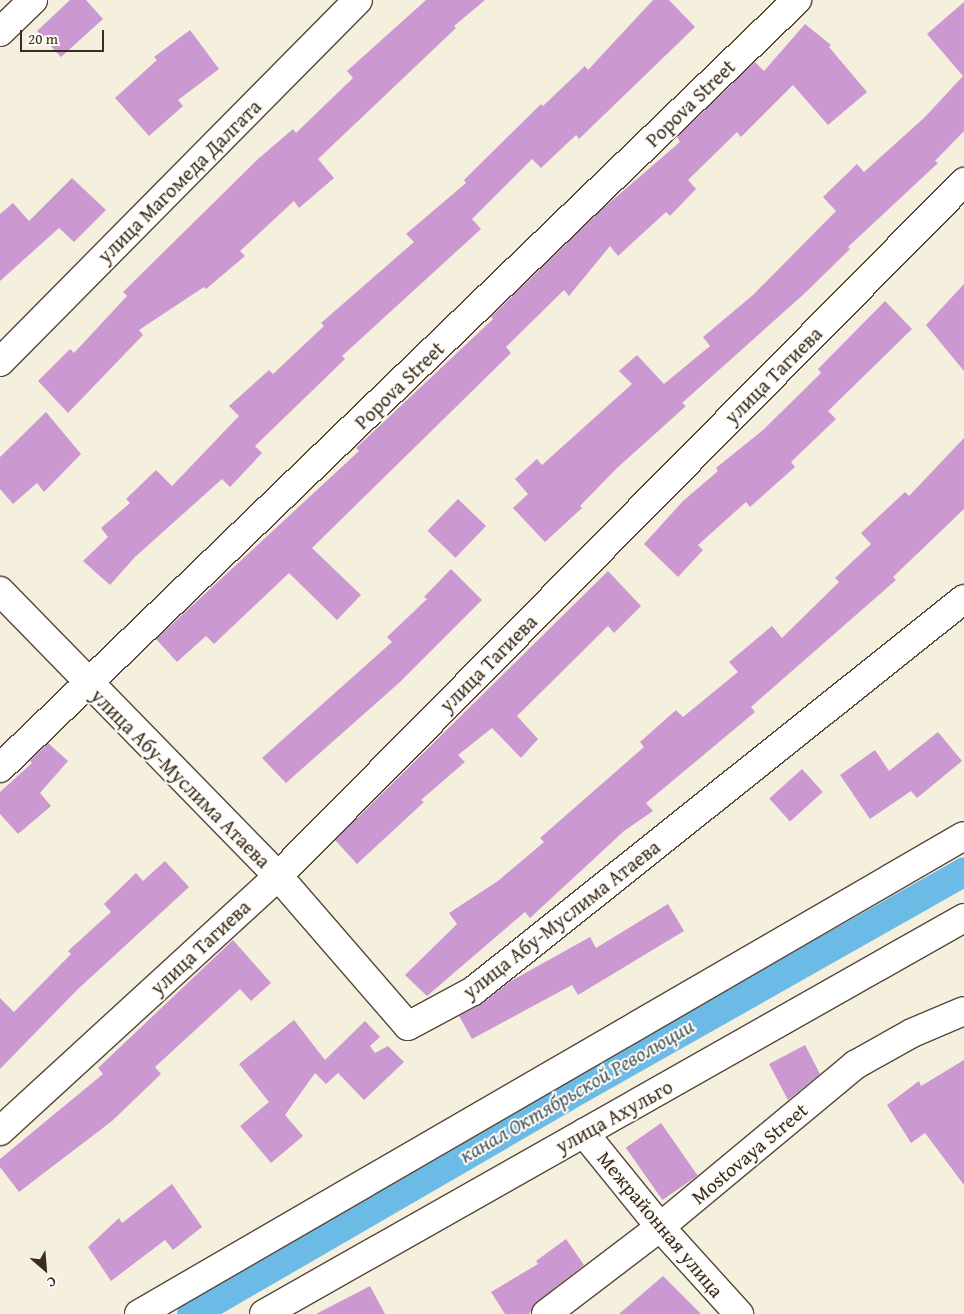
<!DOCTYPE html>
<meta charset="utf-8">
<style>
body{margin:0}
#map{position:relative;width:964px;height:1314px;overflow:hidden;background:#f5efdd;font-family:"Gentium Book Plus",serif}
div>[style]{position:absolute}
.canal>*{height:29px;margin:-14.5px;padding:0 14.5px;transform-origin:14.5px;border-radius:14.5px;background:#6cbbe6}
.building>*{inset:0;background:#cc98d2;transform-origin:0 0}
.roads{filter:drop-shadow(1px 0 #57483b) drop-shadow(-1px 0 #57483b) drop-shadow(0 1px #57483b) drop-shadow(0 -1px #57483b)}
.minor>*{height:28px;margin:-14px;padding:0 14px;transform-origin:14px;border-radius:14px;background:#fff}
.major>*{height:28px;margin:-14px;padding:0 14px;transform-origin:14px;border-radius:14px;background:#fff}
span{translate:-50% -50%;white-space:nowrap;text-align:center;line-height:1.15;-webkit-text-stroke:4px #fdfcf7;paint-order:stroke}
.street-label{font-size:20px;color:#3b2a1e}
.water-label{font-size:21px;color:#4c5d64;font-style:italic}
.north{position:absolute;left:20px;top:1244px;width:50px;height:50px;-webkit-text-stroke:4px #fdfcf7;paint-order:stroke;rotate:153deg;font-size:14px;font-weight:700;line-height:20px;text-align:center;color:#3b2a1e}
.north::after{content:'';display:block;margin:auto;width:18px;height:22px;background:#3b2a1e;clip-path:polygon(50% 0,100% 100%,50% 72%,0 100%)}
.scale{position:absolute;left:20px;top:30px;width:84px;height:22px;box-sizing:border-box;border:2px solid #3b2a1e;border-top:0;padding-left:6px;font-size:15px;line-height:18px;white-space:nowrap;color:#3b2a1e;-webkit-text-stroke:4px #fdfcf7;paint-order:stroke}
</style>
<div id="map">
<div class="canal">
<div style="left:191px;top:1314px;width:451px;rotate:-30.1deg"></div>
<div style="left:581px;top:1088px;width:440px;rotate:-29.5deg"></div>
</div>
<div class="building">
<div style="clip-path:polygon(70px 0,86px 0,103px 19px,61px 57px,37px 31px)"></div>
<div style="clip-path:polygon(426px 0,485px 0,454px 26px,456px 28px,318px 159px,334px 178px,299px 208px,294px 201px,240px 251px,245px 256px,206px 289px,204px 287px,139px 330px,143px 335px,68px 413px,38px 381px,70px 349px,74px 353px,127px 296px,123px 292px,258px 159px,293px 129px,296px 133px,353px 78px,347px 71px)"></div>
<div style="clip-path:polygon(653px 0,669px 0,695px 27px,579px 139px,576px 135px,541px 168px,532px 159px,472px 219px,481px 229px,342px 356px,345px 359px,255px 446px,262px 453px,230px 487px,222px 479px,135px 557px,110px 585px,83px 561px,108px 537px,101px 528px,130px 503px,126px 499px,156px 470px,172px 486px,239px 416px,229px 406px,269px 370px,273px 374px,324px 326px,321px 323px,414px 242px,406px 234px,466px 183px,464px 180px,541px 104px,543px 106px,585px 66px,588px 70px)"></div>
<div style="clip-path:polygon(964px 2px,964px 131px,935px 161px,938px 163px,848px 247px,850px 249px,804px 294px,682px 403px,686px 406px,617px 468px,580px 506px,582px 508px,545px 542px,513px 508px,528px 494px,515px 479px,537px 459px,542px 465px,632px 384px,619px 371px,637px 355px,664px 384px,710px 346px,703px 337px,753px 295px,836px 211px,823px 197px,857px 164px,864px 172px,925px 117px,963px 76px,927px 34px)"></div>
<div style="clip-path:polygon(805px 24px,831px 45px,829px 47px,867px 92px,828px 125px,793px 85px,741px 137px,737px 132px,688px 180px,696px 189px,670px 216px,666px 212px,618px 256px,610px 246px,569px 296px,564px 290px,506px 347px,511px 353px,312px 548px,361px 595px,337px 620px,289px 573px,214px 644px,206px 636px,177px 662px,156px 639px,359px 451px,356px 448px,493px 319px,491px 317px,601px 210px,680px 142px,677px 137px,755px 62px,764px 71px)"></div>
<div style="clip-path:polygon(190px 30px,219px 69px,178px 100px,183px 106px,149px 136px,115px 98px,157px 60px,154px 57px)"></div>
<div style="clip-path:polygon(72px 178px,106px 210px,74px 242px,59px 228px,0 281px,0 214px,13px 203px,29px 221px)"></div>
<div style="clip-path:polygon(964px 284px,964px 371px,926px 325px)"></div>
<div style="clip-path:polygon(885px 301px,912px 329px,828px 411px,836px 419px,791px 462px,795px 467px,750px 507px,746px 502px,698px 545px,703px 550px,678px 577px,644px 544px,683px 501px,718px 471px,716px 468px,763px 430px,821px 373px,818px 369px)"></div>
<div style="clip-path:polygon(46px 412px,81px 454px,44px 492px,37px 483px,13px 504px,0 489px,0 457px)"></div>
<div style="clip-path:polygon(964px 438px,964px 509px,893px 577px,896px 580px,751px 707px,755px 712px,646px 803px,653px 811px,624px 831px,530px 918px,525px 912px,427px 996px,405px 975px,457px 924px,449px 913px,498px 881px,544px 842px,540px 838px,644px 747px,640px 742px,676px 710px,683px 717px,738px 672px,729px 662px,772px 626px,782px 638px,839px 582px,835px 578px,871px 544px,861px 533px,905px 492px,909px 496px)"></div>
<div style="left:458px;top:499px;width:39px;height:44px;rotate:44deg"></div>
<div style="clip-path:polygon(451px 569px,482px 600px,400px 682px,286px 783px,262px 758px,392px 642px,387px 637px,427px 599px,424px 597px)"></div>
<div style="clip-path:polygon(608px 571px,641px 606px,614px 633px,608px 626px,517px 716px,538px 739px,521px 758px,492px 728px,458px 755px,465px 762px,421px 800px,424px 802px,357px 864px,335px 840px)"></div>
<div style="clip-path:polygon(938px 732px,962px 761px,917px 798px,911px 791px,870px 819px,840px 775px,875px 750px,889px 771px)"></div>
<div style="clip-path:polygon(48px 743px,68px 761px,40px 793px,51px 806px,18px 834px,0 814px,0 792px,32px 763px,30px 761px)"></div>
<div style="left:802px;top:769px;width:31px;height:44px;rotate:48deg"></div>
<div style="clip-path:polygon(165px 861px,189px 887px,77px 990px,0 1069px,0 998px,14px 1012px,71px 954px,68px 951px,111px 912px,104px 904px,136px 873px,143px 881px)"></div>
<div style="clip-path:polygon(668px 904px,684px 931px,578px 995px,572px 985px,472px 1039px,459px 1016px,483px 1003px,511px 981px,590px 937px,596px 948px)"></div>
<div style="clip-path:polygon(233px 940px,271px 983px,251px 1001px,240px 989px,155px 1067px,161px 1074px,112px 1121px,19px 1192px,0 1167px,0 1159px,103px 1074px,98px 1068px)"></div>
<div style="clip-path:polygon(294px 1020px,325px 1060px,365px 1021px,380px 1037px,370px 1046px,375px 1053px,388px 1046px,404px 1062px,364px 1100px,338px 1073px,326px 1084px,315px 1073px,285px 1115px,303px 1136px,271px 1163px,240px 1126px,269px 1102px,239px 1064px)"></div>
<div style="clip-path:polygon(805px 1045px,820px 1074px,788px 1100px,769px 1064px)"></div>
<div style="clip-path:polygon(964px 1060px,964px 1185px,925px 1133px,911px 1143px,887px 1105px,919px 1081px,921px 1086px)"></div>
<div style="left:661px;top:1123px;width:64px;height:43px;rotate:55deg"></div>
<div style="clip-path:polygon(172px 1184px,202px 1227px,173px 1250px,165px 1240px,111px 1281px,88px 1247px,119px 1218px,122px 1223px)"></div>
<div style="clip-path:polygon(566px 1239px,584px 1265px,537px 1302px,529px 1314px,505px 1314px,491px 1292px,538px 1264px,536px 1261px)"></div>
<div style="clip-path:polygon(663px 1276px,701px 1314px,619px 1314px)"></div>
<div style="clip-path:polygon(370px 1286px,385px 1314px,316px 1314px)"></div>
</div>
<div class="roads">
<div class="minor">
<div style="left:0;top:32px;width:46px;rotate:-44.1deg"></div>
<div style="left:0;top:362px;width:509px;rotate:-45.32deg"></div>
<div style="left:0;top:591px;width:398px;rotate:45.7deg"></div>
<div style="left:278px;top:876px;width:198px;rotate:49.1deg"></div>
<div style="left:408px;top:1026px;width:74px;rotate:-28.3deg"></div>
<div style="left:473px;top:991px;width:628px;rotate:-38.6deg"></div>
<div style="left:0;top:768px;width:1107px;rotate:-43.94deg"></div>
<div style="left:0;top:1131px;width:377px;rotate:-42.5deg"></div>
<div style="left:278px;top:876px;width:976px;rotate:-45.33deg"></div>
<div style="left:584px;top:1133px;width:121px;rotate:51deg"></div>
<div style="left:660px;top:1227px;width:118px;rotate:47.8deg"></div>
<div style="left:546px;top:1314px;width:143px;rotate:-37.3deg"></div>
<div style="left:660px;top:1227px;width:254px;rotate:-39.7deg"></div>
<div style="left:855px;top:1065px;width:65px;rotate:-29.3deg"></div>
<div style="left:912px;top:1033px;width:56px;rotate:-22.9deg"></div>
</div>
<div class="major">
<div style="left:139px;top:1314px;width:953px;rotate:-30.09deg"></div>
<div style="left:264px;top:1314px;width:804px;rotate:-29.5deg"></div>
</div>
</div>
<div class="street-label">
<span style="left:690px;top:103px;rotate:-44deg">Popova Street</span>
<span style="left:179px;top:181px;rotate:-45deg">улица Магомеда Далгата</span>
<span style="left:773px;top:375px;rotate:-45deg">улица Тагиева</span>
<span style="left:399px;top:385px;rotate:-44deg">Popova Street</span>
<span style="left:488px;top:663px;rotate:-45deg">улица Тагиева</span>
<span style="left:181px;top:778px;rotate:45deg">улица Абу-Муслима Атаева</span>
<span style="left:561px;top:919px;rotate:-38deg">улица Абу-Муслима Атаева</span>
<span style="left:200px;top:947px;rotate:-43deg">улица Тагиева</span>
<span style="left:614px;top:1116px;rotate:-29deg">улица Ахульго</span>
<span style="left:749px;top:1153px;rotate:-40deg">Mostovaya Street</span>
<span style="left:661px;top:1224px;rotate:50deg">Межрайонная улица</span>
</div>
<div class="water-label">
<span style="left:577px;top:1091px;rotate:-30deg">канал Октябрьской Революции</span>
</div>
<div class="north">С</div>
<div class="scale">20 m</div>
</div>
